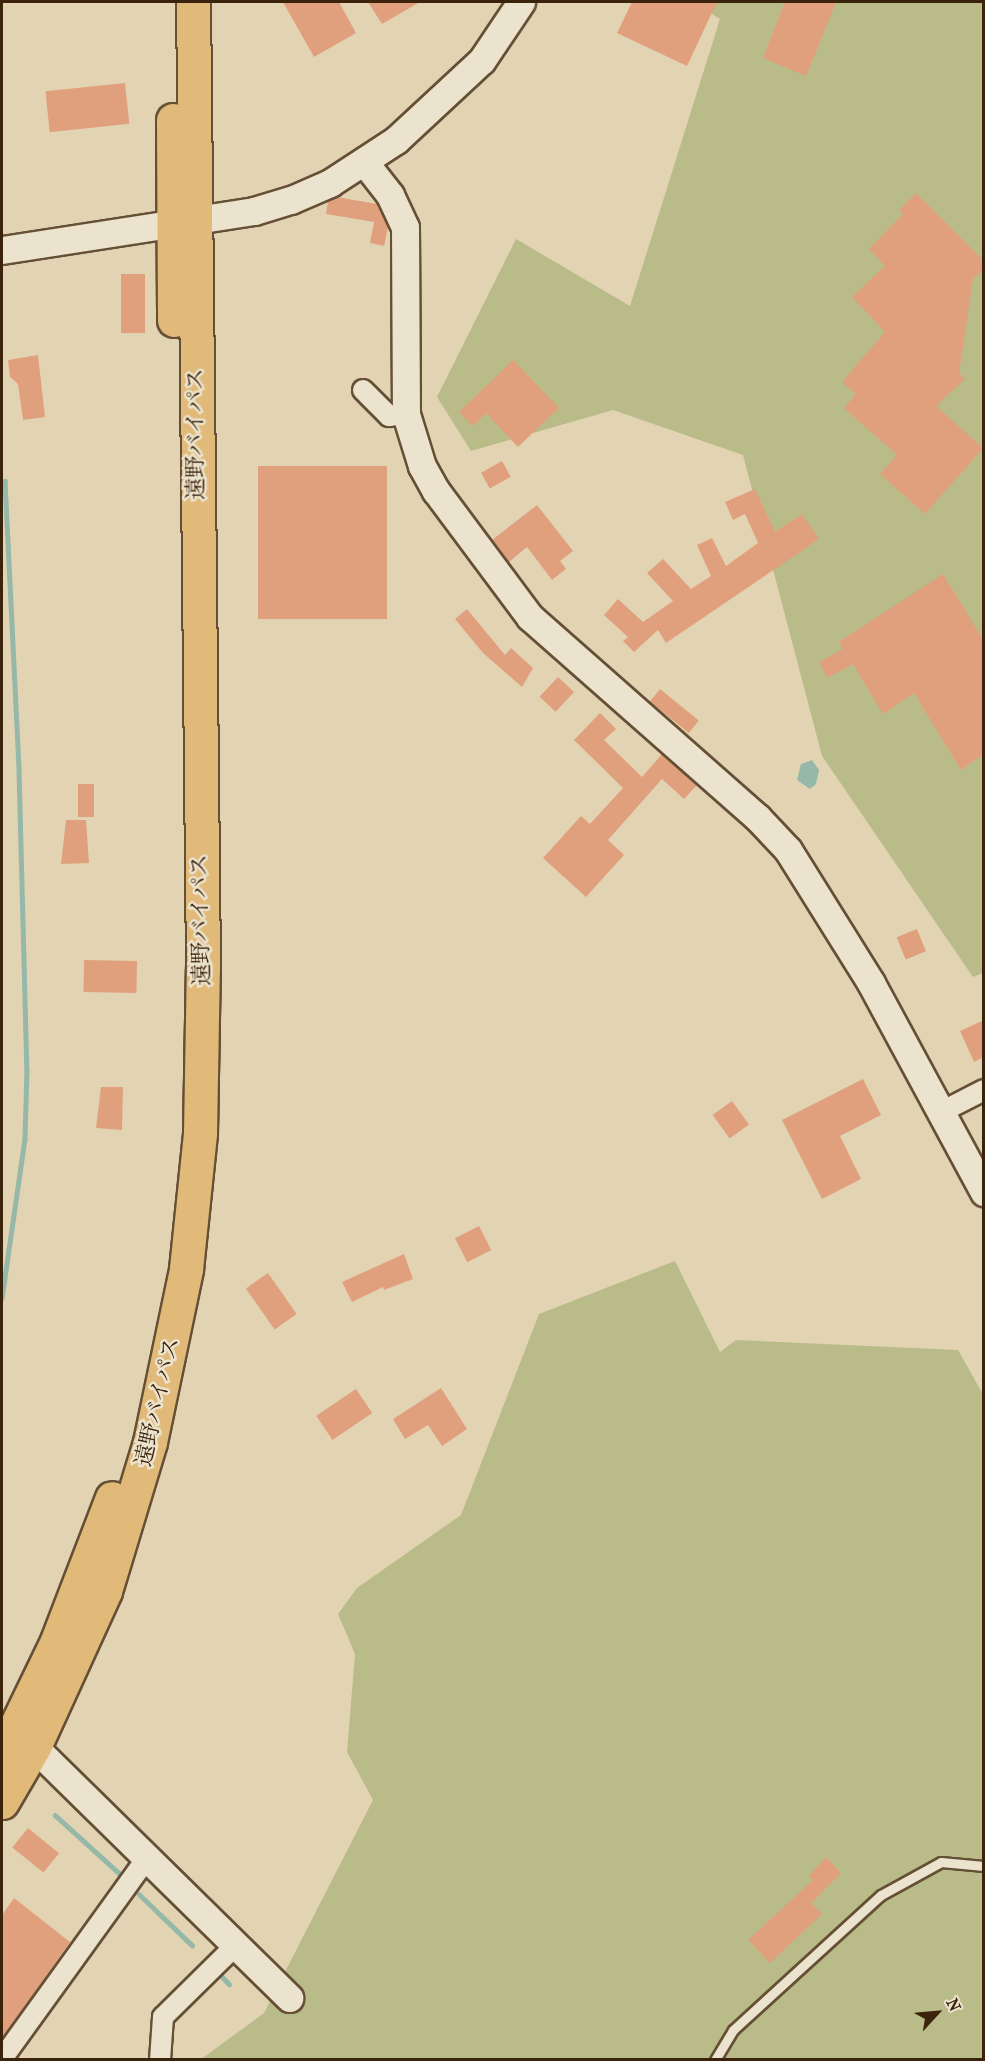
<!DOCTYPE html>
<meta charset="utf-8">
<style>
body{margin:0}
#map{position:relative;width:985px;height:2061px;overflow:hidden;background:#e2d4b3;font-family:"IM FELL French Canon","Noto Serif JP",serif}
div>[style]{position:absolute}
.green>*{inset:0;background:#b9bb88}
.water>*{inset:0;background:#95b8a9}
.stream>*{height:4.5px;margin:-2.25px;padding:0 2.25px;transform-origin:2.25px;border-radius:2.25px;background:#95b8a9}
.building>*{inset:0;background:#e1a07d;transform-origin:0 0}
.roads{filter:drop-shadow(2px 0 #654f35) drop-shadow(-2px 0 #654f35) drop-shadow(0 2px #654f35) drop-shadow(0 -2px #654f35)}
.lane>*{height:9px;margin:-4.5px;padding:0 4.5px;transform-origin:4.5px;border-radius:4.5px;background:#ece3ce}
.street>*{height:20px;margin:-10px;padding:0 10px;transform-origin:10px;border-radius:10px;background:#ece3ce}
.secondary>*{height:27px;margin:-13.5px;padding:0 13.5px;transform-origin:13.5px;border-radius:13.5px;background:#ece3ce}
.highway>*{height:33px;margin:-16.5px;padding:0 16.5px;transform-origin:16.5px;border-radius:16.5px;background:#e1ba7a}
span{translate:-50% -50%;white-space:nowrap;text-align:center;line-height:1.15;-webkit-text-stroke:5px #ece3ce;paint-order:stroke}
.street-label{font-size:22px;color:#3b230b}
.frame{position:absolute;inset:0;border:3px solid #3b230b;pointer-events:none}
.north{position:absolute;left:907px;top:1983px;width:60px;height:60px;-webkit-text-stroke:4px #ece3ce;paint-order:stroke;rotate:64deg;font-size:16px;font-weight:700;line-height:24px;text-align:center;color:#3b230b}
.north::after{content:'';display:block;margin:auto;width:21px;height:27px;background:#3b230b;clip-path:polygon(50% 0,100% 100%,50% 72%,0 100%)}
</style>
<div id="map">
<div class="green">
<div style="clip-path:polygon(693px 2px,983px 2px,983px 973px,973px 977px,822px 756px,743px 455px,613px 410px,471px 451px,437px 397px,516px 239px,630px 306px,720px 19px)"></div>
<div style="clip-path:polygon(675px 1261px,720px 1352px,736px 1340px,958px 1350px,984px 1396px,983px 2059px,200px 2060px,264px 2013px,373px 1800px,347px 1752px,355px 1654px,338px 1614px,357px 1588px,461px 1515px,539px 1314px)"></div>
</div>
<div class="water">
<div style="clip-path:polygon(812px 760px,819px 770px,816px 784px,810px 789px,797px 780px,801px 764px)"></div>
</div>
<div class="stream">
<div style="left:2px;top:482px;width:3px;rotate:-18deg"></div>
<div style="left:5px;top:481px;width:289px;rotate:87.2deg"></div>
<div style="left:19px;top:770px;width:300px;rotate:88.5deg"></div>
<div style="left:27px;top:1070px;width:69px;rotate:91.7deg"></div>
<div style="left:25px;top:1139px;width:161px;rotate:98.2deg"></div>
<div style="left:55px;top:1815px;width:88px;rotate:42.2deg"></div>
<div style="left:139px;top:1894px;width:74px;rotate:43.9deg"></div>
<div style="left:217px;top:1971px;width:18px;rotate:47deg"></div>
</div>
<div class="building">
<div style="clip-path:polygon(283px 2px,339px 2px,356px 33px,314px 57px)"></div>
<div style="clip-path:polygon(368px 2px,420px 2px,382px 24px)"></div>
<div style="clip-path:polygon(632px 2px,717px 2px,687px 66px,617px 33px)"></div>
<div style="clip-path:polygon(785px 2px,836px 2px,806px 76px,763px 58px)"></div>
<div style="left:125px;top:83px;width:41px;height:80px;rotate:84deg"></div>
<div style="clip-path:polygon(916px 193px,984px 261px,984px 269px,973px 279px,959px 373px,965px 379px,936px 406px,983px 448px,925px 514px,880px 474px,897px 455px,844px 408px,856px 394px,842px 382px,885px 332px,852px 297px,885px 266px,869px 249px,903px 214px,899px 210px)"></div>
<div style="clip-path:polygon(337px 197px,377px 204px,388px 227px,384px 246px,370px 243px,374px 222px,326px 214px,328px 201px)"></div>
<div style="left:121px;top:274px;width:24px;height:59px"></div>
<div style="clip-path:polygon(38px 355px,45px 417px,23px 420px,18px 384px,10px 377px,8px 360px)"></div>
<div style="clip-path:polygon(513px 360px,559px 408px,518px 447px,486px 413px,473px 426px,459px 412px)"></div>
<div style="left:502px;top:461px;width:18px;height:24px;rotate:61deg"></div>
<div style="left:387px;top:466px;width:153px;height:129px;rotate:90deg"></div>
<div style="clip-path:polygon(755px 489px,775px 532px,802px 514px,819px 539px,666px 643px,658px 630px,634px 652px,623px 641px,628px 637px,604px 615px,618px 599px,643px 622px,673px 601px,647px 573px,663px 559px,691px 589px,711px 576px,697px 545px,712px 538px,726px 566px,758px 543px,745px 514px,733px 520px,725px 502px)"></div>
<div style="clip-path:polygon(537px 505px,573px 551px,560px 561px,566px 569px,552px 580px,527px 547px,509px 562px,492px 540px)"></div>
<div style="clip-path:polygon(943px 574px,984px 641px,984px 754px,961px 770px,914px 693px,883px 714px,853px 664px,827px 678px,819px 662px,843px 649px,839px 642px)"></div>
<div style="clip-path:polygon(467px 609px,505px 655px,511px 648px,533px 668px,522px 687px,483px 653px,455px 619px)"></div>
<div style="left:558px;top:677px;width:22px;height:27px;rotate:43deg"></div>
<div style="left:660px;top:689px;width:50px;height:16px;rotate:39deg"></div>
<div style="clip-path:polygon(600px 713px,616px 729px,604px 740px,642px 777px,662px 754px,697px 785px,684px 799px,662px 779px,608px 840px,624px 855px,586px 897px,543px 858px,581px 816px,590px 824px,623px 788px,574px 740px)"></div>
<div style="left:78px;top:784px;width:16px;height:33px"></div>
<div style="clip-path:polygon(66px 820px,86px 820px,89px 863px,61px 864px)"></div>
<div style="left:917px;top:929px;width:24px;height:22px;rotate:68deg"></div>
<div style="left:84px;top:960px;width:53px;height:32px;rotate:1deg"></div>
<div style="clip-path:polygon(984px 1020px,984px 1057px,974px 1062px,960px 1031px)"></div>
<div style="clip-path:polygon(863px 1079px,881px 1115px,840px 1136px,861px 1179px,822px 1199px,782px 1120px)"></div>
<div style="clip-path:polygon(101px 1087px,123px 1087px,122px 1130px,96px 1128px)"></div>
<div style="left:732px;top:1101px;width:29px;height:24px;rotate:54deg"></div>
<div style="left:479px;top:1226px;width:27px;height:27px;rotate:63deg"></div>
<div style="clip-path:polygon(404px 1254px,413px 1279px,384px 1290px,383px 1287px,352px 1302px,342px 1282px)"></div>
<div style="left:268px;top:1273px;width:50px;height:27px;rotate:55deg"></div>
<div style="clip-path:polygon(441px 1388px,467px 1429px,442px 1446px,428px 1425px,405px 1439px,393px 1419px)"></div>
<div style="left:356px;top:1389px;width:29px;height:48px;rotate:56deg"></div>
<div style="left:28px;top:1828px;width:40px;height:25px;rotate:39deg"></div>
<div style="clip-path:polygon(826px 1857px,841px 1873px,811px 1903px,822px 1914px,770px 1963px,748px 1940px,813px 1880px,809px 1876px)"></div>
<div style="clip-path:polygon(14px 1898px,70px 1942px,2px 2039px,2px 1915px)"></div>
</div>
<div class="roads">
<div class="lane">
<div style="left:715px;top:2060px;width:35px;rotate:-59deg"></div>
<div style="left:733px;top:2030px;width:200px;rotate:-42.4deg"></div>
<div style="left:881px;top:1895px;width:68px;rotate:-28.8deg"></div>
<div style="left:941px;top:1862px;width:43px;rotate:5.3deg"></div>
</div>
<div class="street">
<div style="left:363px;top:390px;width:37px;rotate:45deg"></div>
<div style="left:389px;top:416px;width:17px;rotate:-7deg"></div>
<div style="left:943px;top:1111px;width:46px;rotate:-27.1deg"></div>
<div style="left:2px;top:2059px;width:248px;rotate:-54.2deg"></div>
<div style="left:160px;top:2060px;width:43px;rotate:-86deg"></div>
<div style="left:163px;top:2017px;width:100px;rotate:-44.6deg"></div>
</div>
<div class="secondary">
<div style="left:365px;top:163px;width:41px;rotate:52deg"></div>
<div style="left:390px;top:195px;width:35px;rotate:65deg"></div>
<div style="left:405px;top:227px;width:187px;rotate:89.7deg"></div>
<div style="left:406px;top:414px;width:54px;rotate:72.9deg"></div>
<div style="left:422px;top:466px;width:29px;rotate:61deg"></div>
<div style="left:436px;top:491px;width:157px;rotate:53.3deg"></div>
<div style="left:530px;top:617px;width:303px;rotate:41.4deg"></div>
<div style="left:757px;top:817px;width:45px;rotate:46.8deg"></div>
<div style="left:788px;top:850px;width:157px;rotate:58deg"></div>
<div style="left:871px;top:983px;width:238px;rotate:61.6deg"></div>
<div style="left:2px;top:250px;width:255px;rotate:-8.8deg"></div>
<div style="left:254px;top:211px;width:39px;rotate:-17deg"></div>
<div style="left:291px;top:200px;width:43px;rotate:-23.6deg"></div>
<div style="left:330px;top:183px;width:79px;rotate:-33.1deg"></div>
<div style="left:396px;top:140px;width:117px;rotate:-42.9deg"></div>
<div style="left:482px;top:60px;width:70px;rotate:-56.1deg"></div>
<div style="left:34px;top:1747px;width:358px;rotate:44.5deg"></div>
</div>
<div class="highway">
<div style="left:173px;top:120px;width:200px;rotate:89.7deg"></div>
<div style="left:2px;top:1755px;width:127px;rotate:-64.2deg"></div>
<div style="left:57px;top:1641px;width:153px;rotate:-69deg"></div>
<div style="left:2px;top:1802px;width:64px;rotate:-59.8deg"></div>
<div style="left:34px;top:1747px;width:171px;rotate:-65.5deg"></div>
<div style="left:105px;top:1591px;width:156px;rotate:-73.2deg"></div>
<div style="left:150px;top:1442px;width:177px;rotate:-78.2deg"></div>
<div style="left:186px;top:1269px;width:137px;rotate:-84.1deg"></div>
<div style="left:200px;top:1133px;width:166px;rotate:-89deg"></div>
<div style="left:203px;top:967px;width:965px;rotate:-90.59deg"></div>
</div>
</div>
<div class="street-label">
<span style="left:196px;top:434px;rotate:-90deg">遠野バイパス</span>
<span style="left:201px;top:920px;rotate:-91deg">遠野バイパス</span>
<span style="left:158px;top:1402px;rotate:-77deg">遠野バイパス</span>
</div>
<div class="frame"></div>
<div class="north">N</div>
</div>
